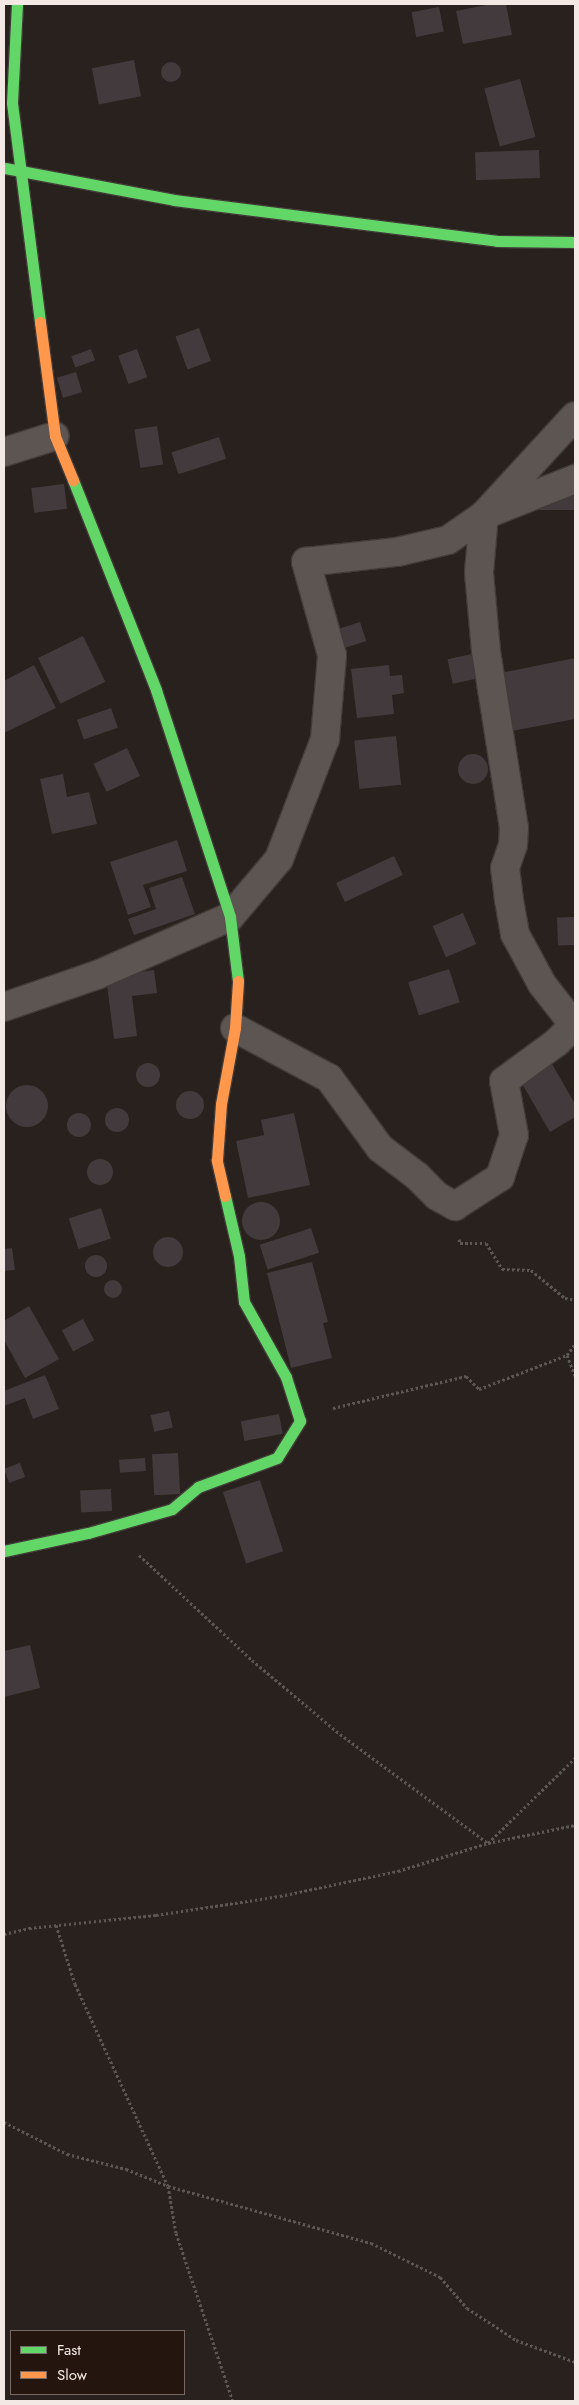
<!DOCTYPE html>
<style>
body{margin:0}
#map{position:relative;width:579px;height:2405px;overflow:hidden;background:#29211d;font-family:Jost,sans-serif}
div>[style]{position:absolute}
.building>*{inset:0;background:#433a3d;transform-origin:0 0}
.round{border-radius:50%}
.path>*{height:3px;margin-top:-1.5px;transform-origin:0;background:repeating-linear-gradient(90deg,#5d5753 0 2.5px,transparent 0 5px)}
.roads{filter:drop-shadow(1px 0 #423b38) drop-shadow(-1px 0 #423b38) drop-shadow(0 1px #423b38) drop-shadow(0 -1px #423b38)}
.street>*{height:28px;margin:-14px;padding:0 14px;transform-origin:14px;border-radius:14px;background:#5c5552}
.fast>*{height:11px;margin:-5.5px;padding:0 5.5px;transform-origin:5.5px;border-radius:5.5px;background:#63d668}
.slow>*{height:11px;margin:-5.5px;padding:0 5.5px;transform-origin:5.5px;border-radius:5.5px;background:#ff974d}
span{translate:-50% -50%;white-space:nowrap;text-align:center;line-height:1.15;-webkit-text-stroke:5px #24160f;paint-order:stroke}
.frame{position:absolute;inset:0;border:5px solid #f3e8e3;pointer-events:none}
.legend{position:absolute;left:10px;top:2330px;width:175px;height:65px;box-sizing:border-box;background:#24160f;border:1px solid #776a64;margin:0;padding:6px 9px;list-style:none;font-size:15px;color:#f3e8e3}
.legend li{display:flex;align-items:center;gap:10px;height:25px}
.legend b{width:25px;border:1px solid #776a64}
</style>
<div id="map">
<div class="building">
<div style="clip-path:polygon(491px 4px,506px 4px,512px 35px,463px 44px,456px 11px)"></div>
<div style="left:439px;top:7px;width:25px;height:28px;rotate:79deg"></div>
<div style="left:134px;top:60px;width:37px;height:43px;rotate:79deg"></div>
<div class="round" style="left:161px;top:62px;width:20px;height:20px"></div>
<div style="left:520px;top:79px;width:60px;height:37px;rotate:75deg"></div>
<div style="left:539px;top:150px;width:28px;height:64px;rotate:88deg"></div>
<div style="left:199px;top:328px;width:35px;height:25px;rotate:70deg"></div>
<div style="left:91px;top:349px;width:12px;height:21px;rotate:70deg"></div>
<div style="left:137px;top:349px;width:30px;height:20px;rotate:70deg"></div>
<div style="left:76px;top:372px;width:21px;height:20px;rotate:73deg"></div>
<div style="left:157px;top:426px;width:39px;height:23px;rotate:81deg"></div>
<div style="left:219px;top:437px;width:23px;height:50px;rotate:72deg"></div>
<div style="left:64px;top:484px;width:25px;height:33px;rotate:83deg"></div>
<div style="left:575px;top:490px;width:20px;height:53px;rotate:90deg"></div>
<div style="left:360px;top:622px;width:20px;height:31px;rotate:72deg"></div>
<div style="left:83px;top:636px;width:51px;height:50px;rotate:64deg"></div>
<div style="left:472px;top:654px;width:25px;height:25px;rotate:78deg"></div>
<div style="clip-path:polygon(575px 658px,575px 719px,512px 731px,500px 673px)"></div>
<div style="clip-path:polygon(34px 665px,56px 708px,4px 733px,4px 681px)"></div>
<div style="clip-path:polygon(389px 665px,390px 676px,402px 675px,404px 693px,392px 695px,394px 714px,357px 718px,351px 669px)"></div>
<div style="left:111px;top:708px;width:21px;height:36px;rotate:71deg"></div>
<div style="left:396px;top:736px;width:49px;height:42px;rotate:84deg"></div>
<div style="left:127px;top:748px;width:31px;height:37px;rotate:65deg"></div>
<div class="round" style="left:458px;top:754px;width:30px;height:30px"></div>
<div style="clip-path:polygon(63px 774px,67px 797px,89px 792px,97px 824px,52px 834px,40px 779px)"></div>
<div style="clip-path:polygon(177px 840px,187px 871px,143px 885px,151px 907px,128px 915px,110px 862px)"></div>
<div style="left:394px;top:856px;width:21px;height:64px;rotate:65deg"></div>
<div style="clip-path:polygon(182px 877px,195px 914px,134px 935px,128px 919px,156px 909px,149px 888px)"></div>
<div style="left:463px;top:913px;width:34px;height:33px;rotate:67deg"></div>
<div style="left:574px;top:917px;width:28px;height:17px;rotate:88deg"></div>
<div style="left:449px;top:969px;width:35px;height:43px;rotate:72deg"></div>
<div style="clip-path:polygon(154px 970px,157px 993px,132px 996px,137px 1036px,114px 1039px,106px 977px)"></div>
<div class="round" style="left:136px;top:1063px;width:24px;height:24px"></div>
<div style="clip-path:polygon(552px 1064px,575px 1104px,575px 1117px,550px 1132px,521px 1082px)"></div>
<div class="round" style="left:6px;top:1085px;width:42px;height:42px"></div>
<div class="round" style="left:176px;top:1091px;width:28px;height:28px"></div>
<div class="round" style="left:105px;top:1108px;width:24px;height:24px"></div>
<div style="clip-path:polygon(294px 1113px,310px 1185px,248px 1198px,236px 1141px,264px 1135px,261px 1120px)"></div>
<div class="round" style="left:67px;top:1113px;width:24px;height:24px"></div>
<div class="round" style="left:87px;top:1159px;width:26px;height:26px"></div>
<div class="round" style="left:242px;top:1202px;width:38px;height:38px"></div>
<div style="left:101px;top:1208px;width:32px;height:34px;rotate:72deg"></div>
<div style="left:311px;top:1228px;width:26px;height:54px;rotate:72deg"></div>
<div class="round" style="left:153px;top:1237px;width:30px;height:30px"></div>
<div style="clip-path:polygon(12px 1248px,15px 1270px,4px 1271px,4px 1249px)"></div>
<div class="round" style="left:85px;top:1255px;width:22px;height:22px"></div>
<div style="clip-path:polygon(312px 1262px,328px 1322px,323px 1323px,332px 1358px,291px 1368px,267px 1273px)"></div>
<div class="round" style="left:104px;top:1280px;width:18px;height:18px"></div>
<div style="clip-path:polygon(29px 1306px,59px 1359px,25px 1378px,4px 1340px,4px 1321px)"></div>
<div style="left:83px;top:1319px;width:24px;height:24px;rotate:62deg"></div>
<div style="clip-path:polygon(45px 1375px,59px 1409px,33px 1419px,25px 1398px,4px 1406px,4px 1391px)"></div>
<div style="left:169px;top:1411px;width:17px;height:19px;rotate:77deg"></div>
<div style="left:279px;top:1414px;width:20px;height:39px;rotate:79deg"></div>
<div style="left:178px;top:1453px;width:41px;height:26px;rotate:87deg"></div>
<div style="left:145px;top:1458px;width:13px;height:26px;rotate:86deg"></div>
<div style="left:20px;top:1463px;width:15px;height:17px;rotate:70deg"></div>
<div style="left:260px;top:1480px;width:75px;height:39px;rotate:72deg"></div>
<div style="left:111px;top:1489px;width:22px;height:31px;rotate:87deg"></div>
<div style="clip-path:polygon(30px 1645px,40px 1688px,4px 1697px,4px 1651px)"></div>
</div>
<div class="path">
<div style="left:459px;top:1239px;width:4px;rotate:76deg"></div>
<div style="left:460px;top:1243px;width:26px"></div>
<div style="left:486px;top:1243px;width:31px;rotate:58deg"></div>
<div style="left:502px;top:1269px;width:29px;rotate:2deg"></div>
<div style="left:531px;top:1270px;width:44px;rotate:39.5deg"></div>
<div style="left:565px;top:1298px;width:10px;rotate:11deg"></div>
<div style="left:567px;top:1355px;width:22px;rotate:69deg"></div>
<div style="left:333px;top:1408px;width:137px;rotate:-13.5deg"></div>
<div style="left:466px;top:1376px;width:18px;rotate:45deg"></div>
<div style="left:479px;top:1389px;width:94px;rotate:-21.1deg"></div>
<div style="left:567px;top:1355px;width:14px;rotate:-54deg"></div>
<div style="left:139px;top:1555px;width:154px;rotate:42.9deg"></div>
<div style="left:252px;top:1660px;width:115px;rotate:40.1deg"></div>
<div style="left:340px;top:1734px;width:184px;rotate:36.4deg"></div>
<div style="left:488px;top:1843px;width:89px;rotate:-11.7deg"></div>
<div style="left:56px;top:1925px;width:62px;rotate:72.1deg"></div>
<div style="left:75px;top:1984px;width:222px;rotate:65.3deg"></div>
<div style="left:168px;top:2186px;width:211px;rotate:15.7deg"></div>
<div style="left:371px;top:2243px;width:77px;rotate:26.2deg"></div>
<div style="left:440px;top:2277px;width:41px;rotate:48.9deg"></div>
<div style="left:467px;top:2308px;width:59px;rotate:33.1deg"></div>
<div style="left:516px;top:2340px;width:63px;rotate:20.4deg"></div>
<div style="left:4px;top:1934px;width:26px;rotate:-13deg"></div>
<div style="left:29px;top:1928px;width:128px;rotate:-5.8deg"></div>
<div style="left:156px;top:1915px;width:125px;rotate:-8.7deg"></div>
<div style="left:280px;top:1896px;width:121px;rotate:-12deg"></div>
<div style="left:398px;top:1871px;width:94px;rotate:-17.3deg"></div>
<div style="left:488px;top:1843px;width:122px;rotate:-44.3deg"></div>
<div style="left:4px;top:2122px;width:71px;rotate:26.9deg"></div>
<div style="left:67px;top:2154px;width:61px;rotate:14.3deg"></div>
<div style="left:126px;top:2169px;width:45px;rotate:22deg"></div>
<div style="left:168px;top:2186px;width:48px;rotate:80.3deg"></div>
<div style="left:176px;top:2233px;width:177px;rotate:71.3deg"></div>
</div>
<div class="roads">
<div class="street">
<div style="left:4px;top:452px;width:53px;rotate:-17.4deg"></div>
<div style="left:4px;top:1007px;width:98px;rotate:-19deg"></div>
<div style="left:97px;top:975px;width:145px;rotate:-23.6deg"></div>
<div style="left:230px;top:917px;width:76px;rotate:-49.8deg"></div>
<div style="left:279px;top:859px;width:129px;rotate:-69deg"></div>
<div style="left:325px;top:739px;width:84px;rotate:-85.2deg"></div>
<div style="left:332px;top:655px;width:97px;rotate:-105.6deg"></div>
<div style="left:306px;top:562px;width:92px;rotate:-6.3deg"></div>
<div style="left:397px;top:552px;width:52px;rotate:-13.2deg"></div>
<div style="left:448px;top:540px;width:44px;rotate:-34.8deg"></div>
<div style="left:484px;top:515px;width:134px;rotate:-47.4deg"></div>
<div style="left:235px;top:1028px;width:106px;rotate:28deg"></div>
<div style="left:329px;top:1078px;width:87px;rotate:53.9deg"></div>
<div style="left:380px;top:1148px;width:46px;rotate:37.1deg"></div>
<div style="left:417px;top:1176px;width:28px;rotate:45deg"></div>
<div style="left:437px;top:1196px;width:21px;rotate:29deg"></div>
<div style="left:455px;top:1206px;width:54px;rotate:-32.8deg"></div>
<div style="left:500px;top:1177px;width:44px;rotate:-71.6deg"></div>
<div style="left:514px;top:1135px;width:55px;rotate:-100.5deg"></div>
<div style="left:504px;top:1081px;width:66px;rotate:-36.3deg"></div>
<div style="left:557px;top:1042px;width:24px;rotate:-45deg"></div>
<div style="left:574px;top:1025px;width:52px;rotate:-128deg"></div>
<div style="left:542px;top:984px;width:57px;rotate:-118.4deg"></div>
<div style="left:515px;top:934px;width:35px;rotate:-100deg"></div>
<div style="left:509px;top:900px;width:32px;rotate:-97deg"></div>
<div style="left:505px;top:868px;width:24px;rotate:-71deg"></div>
<div style="left:513px;top:845px;width:17px;rotate:-87deg"></div>
<div style="left:514px;top:828px;width:179px;rotate:-99deg"></div>
<div style="left:486px;top:651px;width:79px;rotate:-95.1deg"></div>
<div style="left:479px;top:572px;width:57px;rotate:-85deg"></div>
<div style="left:484px;top:515px;width:98px;rotate:-21.6deg"></div>
</div>
<div class="fast">
<div style="left:17px;top:4px;width:99px;rotate:92.9deg"></div>
<div style="left:12px;top:103px;width:221px;rotate:82.7deg"></div>
<div style="left:5px;top:168px;width:172px;rotate:10.7deg"></div>
<div style="left:174px;top:200px;width:326px;rotate:7.2deg"></div>
<div style="left:497px;top:241px;width:78px;rotate:0.7deg"></div>
<div style="left:73px;top:480px;width:226px;rotate:68.4deg"></div>
<div style="left:156px;top:690px;width:239px;rotate:71.9deg"></div>
<div style="left:230px;top:917px;width:64px;rotate:82.9deg"></div>
<div style="left:4px;top:1551px;width:86px;rotate:-12.1deg"></div>
<div style="left:88px;top:1533px;width:87px;rotate:-15.9deg"></div>
<div style="left:172px;top:1509px;width:34px;rotate:-40deg"></div>
<div style="left:198px;top:1487px;width:84px;rotate:-20.2deg"></div>
<div style="left:277px;top:1458px;width:44px;rotate:-58.1deg"></div>
<div style="left:300px;top:1421px;width:46px;rotate:-107.7deg"></div>
<div style="left:286px;top:1377px;width:86px;rotate:-119.2deg"></div>
<div style="left:244px;top:1302px;width:46px;rotate:-96.2deg"></div>
<div style="left:239px;top:1256px;width:62px;rotate:-103.1deg"></div>
</div>
<div class="slow">
<div style="left:40px;top:322px;width:115px;rotate:82.5deg"></div>
<div style="left:55px;top:436px;width:48px;rotate:67.8deg"></div>
<div style="left:225px;top:1196px;width:37px;rotate:-103deg"></div>
<div style="left:217px;top:1160px;width:56px;rotate:-85.9deg"></div>
<div style="left:221px;top:1104px;width:77px;rotate:-79.6deg"></div>
<div style="left:235px;top:1028px;width:47px;rotate:-86.3deg"></div>
</div>
</div>
<div class="frame"></div>
<ul class="legend">
<li><b style="height:6px;background:#63d668"></b>Fast</li>
<li><b style="height:6px;background:#ff974d"></b>Slow</li>
</ul>
</div>
